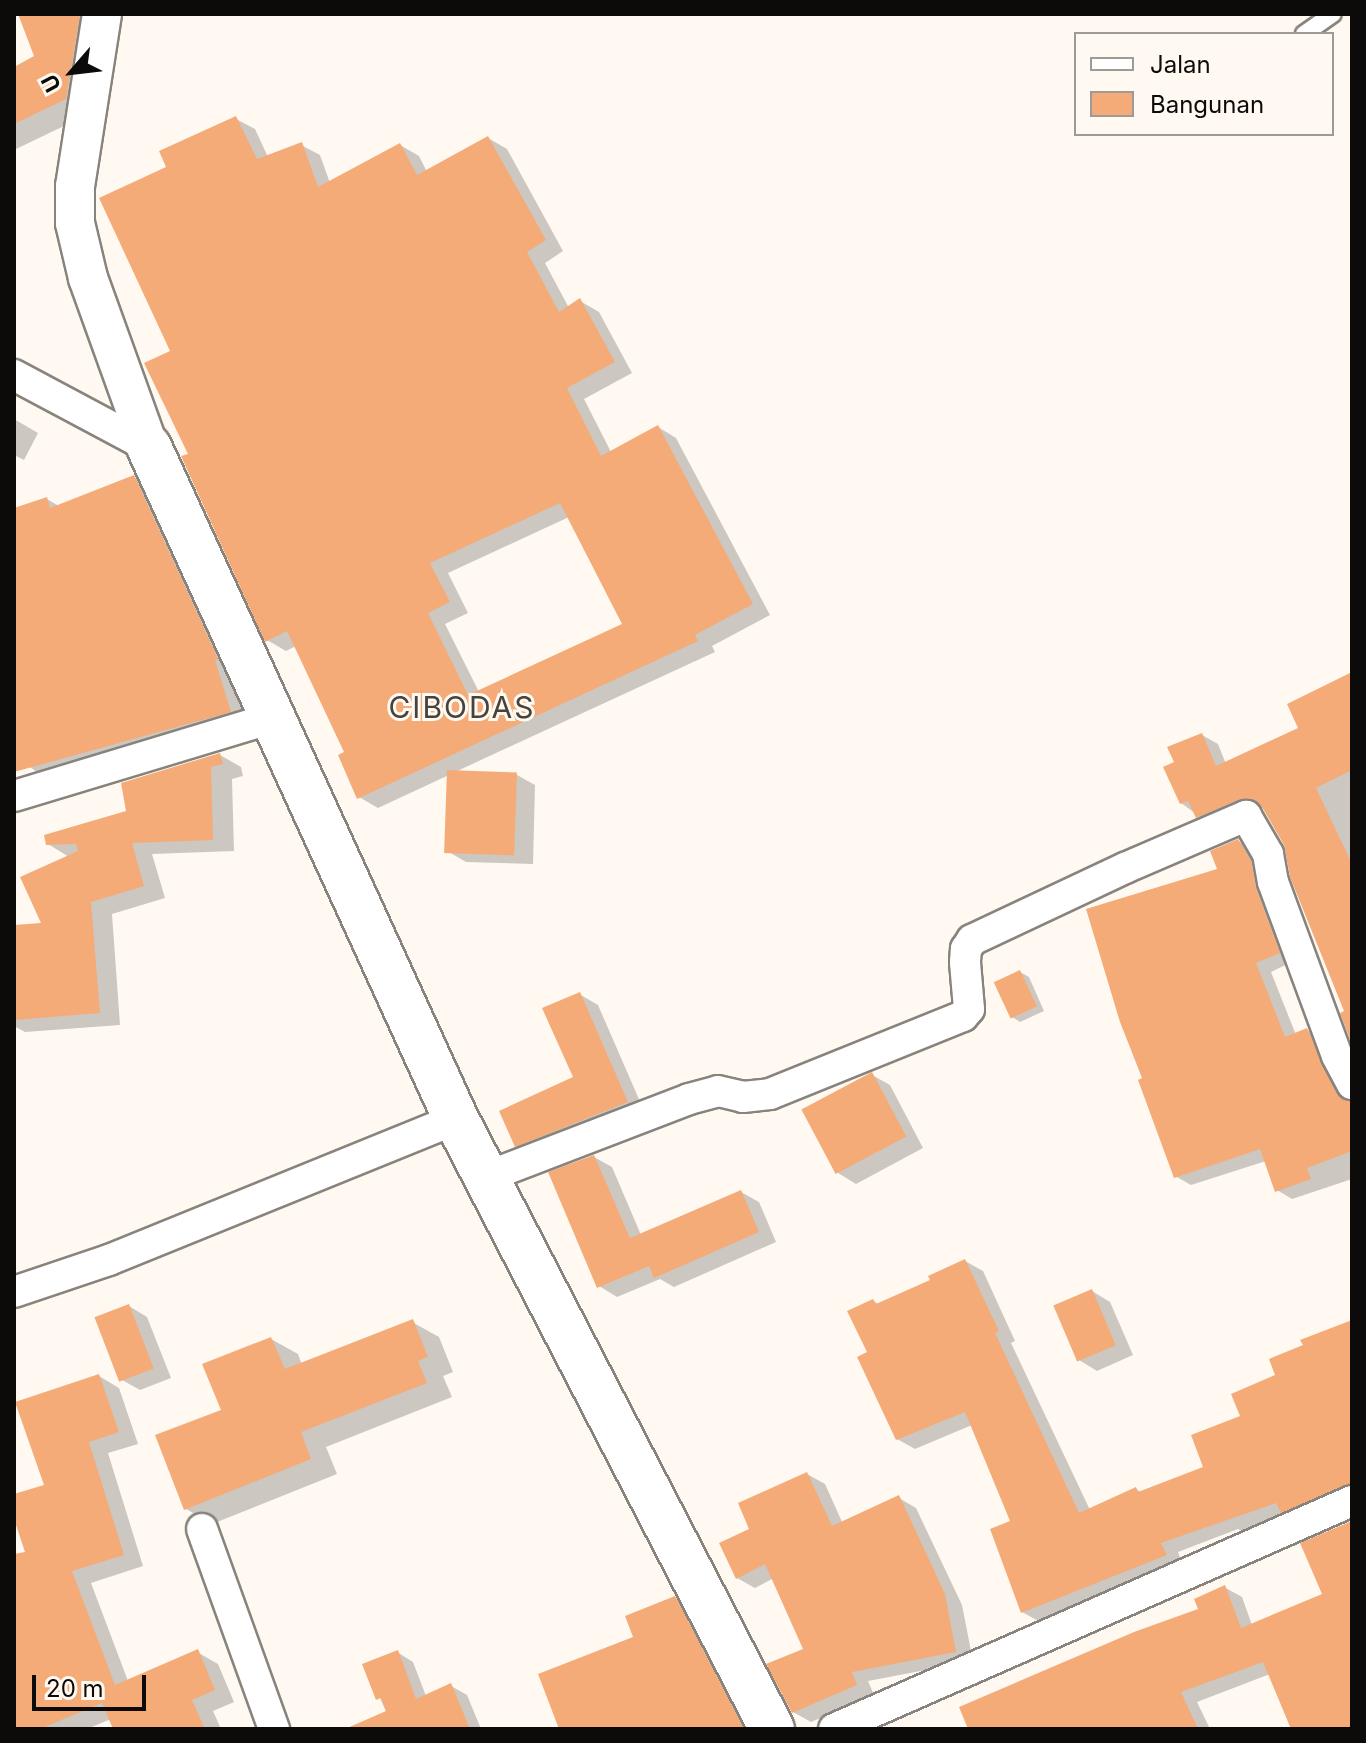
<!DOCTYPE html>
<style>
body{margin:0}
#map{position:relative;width:1366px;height:1743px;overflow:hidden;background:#fff9f1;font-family:Inter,sans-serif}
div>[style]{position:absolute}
.shadow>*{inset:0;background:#0003}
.building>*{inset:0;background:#f4ab78;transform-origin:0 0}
.roads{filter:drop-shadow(2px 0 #88837c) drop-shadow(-2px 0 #88837c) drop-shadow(0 2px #88837c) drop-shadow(0 -2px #88837c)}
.service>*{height:16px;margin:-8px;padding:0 8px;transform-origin:8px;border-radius:8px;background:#fff}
.minor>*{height:30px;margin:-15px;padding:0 15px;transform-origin:15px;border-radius:15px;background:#fff}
.tertiary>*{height:38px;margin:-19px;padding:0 19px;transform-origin:19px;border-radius:19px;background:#fff}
.secondary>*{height:44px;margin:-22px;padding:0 22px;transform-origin:22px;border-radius:22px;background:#fff}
span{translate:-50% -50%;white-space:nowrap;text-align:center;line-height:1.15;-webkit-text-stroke:6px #fff9f1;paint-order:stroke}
.quarter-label{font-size:30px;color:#47423c;letter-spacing:2px}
.frame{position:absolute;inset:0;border:16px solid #0d0b09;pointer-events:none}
.legend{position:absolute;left:1074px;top:32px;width:260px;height:104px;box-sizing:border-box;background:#fff9f1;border:2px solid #9e9a94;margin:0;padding:10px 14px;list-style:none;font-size:24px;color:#0d0b09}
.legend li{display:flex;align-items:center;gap:16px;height:40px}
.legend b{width:40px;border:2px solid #9e9a94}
.north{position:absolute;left:32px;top:32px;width:80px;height:80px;-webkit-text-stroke:6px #fff9f1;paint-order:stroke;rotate:242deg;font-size:22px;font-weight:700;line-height:32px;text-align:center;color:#0d0b09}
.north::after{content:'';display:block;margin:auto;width:28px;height:36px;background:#0d0b09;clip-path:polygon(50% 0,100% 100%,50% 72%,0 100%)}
.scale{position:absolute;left:32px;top:1675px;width:114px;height:36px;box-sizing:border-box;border:4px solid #0d0b09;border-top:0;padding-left:10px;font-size:24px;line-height:28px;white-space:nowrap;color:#0d0b09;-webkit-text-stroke:6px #fff9f1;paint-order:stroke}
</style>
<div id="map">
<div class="shadow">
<div style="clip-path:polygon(20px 14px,106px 14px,91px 113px,14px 150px,14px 69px,36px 57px)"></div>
<div style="clip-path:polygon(evenodd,236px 119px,255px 129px,268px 157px,301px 145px,320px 155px,330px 183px,400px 145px,419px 156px,427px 172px,488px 138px,507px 149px,563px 251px,545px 263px,569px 308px,580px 301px,599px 312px,632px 373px,584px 399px,611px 452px,658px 427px,676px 438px,770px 615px,712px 646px,715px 652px,455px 772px,517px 775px,535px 785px,533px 864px,466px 862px,447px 851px,449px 775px,378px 808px,359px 797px,347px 753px,296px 646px,286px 651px,267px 640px,190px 455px,172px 352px,169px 168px,236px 119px,569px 517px,624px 624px,479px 692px,445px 624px,468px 613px,448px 573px,569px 517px)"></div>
<div style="clip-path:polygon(14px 419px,38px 433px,24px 460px,14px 455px)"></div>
<div style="clip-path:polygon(134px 477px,149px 486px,229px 669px,245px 720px,42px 776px,14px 755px,14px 510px,47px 499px,59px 506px)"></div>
<div style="clip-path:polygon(1352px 673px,1352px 1039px,1346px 1013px,1286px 845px,1264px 808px,1256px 807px,1213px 826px,1181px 803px,1176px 763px,1202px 735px,1218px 744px,1226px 764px,1301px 729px)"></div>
<div style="clip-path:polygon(220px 755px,241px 767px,243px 776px,232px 779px,234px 851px,152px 854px,165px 898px,112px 914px,120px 1025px,25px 1032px,14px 1026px,14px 927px,44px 925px,69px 857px,48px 844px,128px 812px)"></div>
<div style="clip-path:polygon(1238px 841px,1254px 850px,1294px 961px,1271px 972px,1296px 1035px,1307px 1030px,1323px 1039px,1352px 1104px,1352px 1179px,1292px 1199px,1277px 1190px,1266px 1161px,1191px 1185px,1175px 1176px,1145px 1079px,1219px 870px)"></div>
<div style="clip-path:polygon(1020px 972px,1029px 977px,1044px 1011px,1020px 1022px,1012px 1017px)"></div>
<div style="clip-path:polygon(579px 994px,598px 1005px,645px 1113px,535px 1156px,516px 1145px,576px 1078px)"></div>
<div style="clip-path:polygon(872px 1075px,890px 1085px,923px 1148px,856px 1184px,838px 1173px)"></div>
<div style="clip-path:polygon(594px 1157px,612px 1167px,641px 1235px,741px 1192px,759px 1202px,776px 1242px,674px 1287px,660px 1279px,617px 1297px,599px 1286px)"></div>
<div style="clip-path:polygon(965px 1261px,983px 1271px,1015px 1341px,1011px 1343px,1090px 1510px,1136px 1489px,1142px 1493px,1205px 1468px,1306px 1346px,1352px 1322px,1352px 1500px,1287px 1514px,1242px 1531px,1238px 1529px,1178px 1552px,1183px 1565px,1040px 1622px,1022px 1612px,1013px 1522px,972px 1425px,915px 1449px,897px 1439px,870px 1353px,873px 1301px,880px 1305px,933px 1281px)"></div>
<div style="clip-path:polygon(1092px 1291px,1110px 1302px,1133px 1355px,1097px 1371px,1079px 1360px)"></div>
<div style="clip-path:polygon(129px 1306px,147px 1317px,171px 1378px,140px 1390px,122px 1380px)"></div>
<div style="clip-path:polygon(412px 1322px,439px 1337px,453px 1372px,443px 1376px,452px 1397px,326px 1447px,337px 1474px,212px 1524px,186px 1509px,223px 1411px,271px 1339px,298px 1354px,302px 1365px)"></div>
<div style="clip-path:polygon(99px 1376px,119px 1388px,138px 1444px,108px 1453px,143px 1566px,91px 1583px,128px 1681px,197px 1652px,218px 1664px,234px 1702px,213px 1711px,221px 1729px,116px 1729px,111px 1719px,87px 1729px,14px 1729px,14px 1591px,36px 1583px,14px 1512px,14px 1496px,47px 1486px)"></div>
<div style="clip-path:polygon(807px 1474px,825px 1484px,843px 1524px,899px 1498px,916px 1508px,962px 1605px,973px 1661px,868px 1681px,874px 1695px,811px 1722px,793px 1712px,806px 1650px,774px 1578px,755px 1588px,737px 1578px,752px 1530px)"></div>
<div style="clip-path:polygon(1352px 1523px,1352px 1729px,1291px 1729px,1270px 1674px,1197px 1702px,1210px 1729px,971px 1729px,1200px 1610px,1224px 1587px,1242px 1597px,1252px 1625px,1325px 1596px)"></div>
<div style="clip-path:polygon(675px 1598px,696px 1610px,757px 1729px,562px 1729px,636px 1638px)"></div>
<div style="clip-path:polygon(397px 1652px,413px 1662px,426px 1696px,451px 1686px,467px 1695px,481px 1729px,394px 1729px,365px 1665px)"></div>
</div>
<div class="building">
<div style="clip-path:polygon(18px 14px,80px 14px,66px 99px,14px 124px,14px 67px,34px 56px)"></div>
<div style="clip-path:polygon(evenodd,236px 116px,257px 159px,302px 142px,318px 187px,400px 143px,417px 175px,488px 136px,546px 240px,527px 252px,559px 312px,580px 298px,615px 362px,567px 388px,601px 456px,658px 425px,753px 604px,695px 635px,698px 641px,357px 799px,338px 755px,344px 752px,287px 631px,265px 642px,181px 456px,188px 454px,144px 363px,170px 351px,99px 198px,166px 167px,159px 151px,236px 116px,560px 503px,622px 624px,468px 695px,428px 613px,450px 602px,430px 563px,560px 503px)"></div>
<div style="clip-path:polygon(134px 475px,218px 659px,215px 660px,231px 712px,14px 772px,14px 508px,47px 497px,50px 508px)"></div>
<div style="clip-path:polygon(1352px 672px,1352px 770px,1316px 788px,1352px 864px,1352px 1045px,1340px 1013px,1344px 1011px,1290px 877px,1284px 845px,1262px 807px,1255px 800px,1240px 799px,1196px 818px,1188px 801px,1180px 804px,1163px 767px,1174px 762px,1167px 747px,1202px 733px,1216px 766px,1298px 728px,1287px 704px)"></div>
<div style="clip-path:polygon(220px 753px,223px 764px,211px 767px,213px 840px,132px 843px,144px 886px,91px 902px,100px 1013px,14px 1020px,14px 925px,41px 923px,20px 877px,78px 851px,76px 844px,46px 845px,44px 835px,126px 811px,121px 783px)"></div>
<div style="left:447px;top:770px;width:70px;height:83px;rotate:2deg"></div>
<div style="clip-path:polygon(1238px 839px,1251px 860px,1256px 888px,1280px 953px,1256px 963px,1285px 1037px,1307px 1028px,1336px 1092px,1352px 1102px,1352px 1151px,1307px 1168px,1311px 1179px,1275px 1192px,1260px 1149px,1174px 1178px,1138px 1080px,1142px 1078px,1120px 1022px,1086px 909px,1217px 869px,1210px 851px)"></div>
<div style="left:1020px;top:970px;width:40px;height:29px;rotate:65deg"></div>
<div style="clip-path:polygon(580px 992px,628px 1102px,515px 1147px,499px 1111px,573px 1077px,542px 1008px)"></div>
<div style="left:872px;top:1072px;width:73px;height:80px;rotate:62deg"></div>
<div style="clip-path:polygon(594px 1155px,630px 1238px,741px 1190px,759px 1232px,654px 1278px,649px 1266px,597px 1288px,548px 1172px)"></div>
<div style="clip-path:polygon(965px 1259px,999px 1331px,995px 1333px,1079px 1513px,1136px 1487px,1138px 1492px,1203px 1467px,1191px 1435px,1240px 1416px,1231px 1394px,1275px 1375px,1269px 1359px,1303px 1345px,1300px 1340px,1352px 1320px,1352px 1483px,1281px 1513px,1276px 1503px,1161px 1543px,1167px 1555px,1021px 1613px,990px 1529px,1010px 1521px,965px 1412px,896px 1440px,857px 1357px,867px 1352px,847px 1311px,873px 1299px,876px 1304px,930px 1280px,928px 1276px)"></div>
<div style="left:1092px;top:1289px;width:61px;height:42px;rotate:67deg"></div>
<div style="left:129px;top:1304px;width:69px;height:37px;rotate:69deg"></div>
<div style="clip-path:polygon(413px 1319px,428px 1357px,418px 1361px,427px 1383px,301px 1432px,311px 1459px,184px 1510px,155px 1435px,221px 1410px,202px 1364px,271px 1337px,285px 1369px)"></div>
<div style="clip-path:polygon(99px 1374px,119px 1432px,89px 1442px,124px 1555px,72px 1571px,115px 1685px,198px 1649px,215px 1690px,192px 1700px,205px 1729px,113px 1729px,102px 1703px,40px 1729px,14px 1729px,14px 1554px,25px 1552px,14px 1519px,14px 1494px,44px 1485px,15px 1402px)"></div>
<div style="clip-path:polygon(807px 1472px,832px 1526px,899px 1495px,945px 1594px,956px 1652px,852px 1672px,857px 1685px,792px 1713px,766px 1664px,803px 1649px,765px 1564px,736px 1579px,719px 1543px,749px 1529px,738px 1503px)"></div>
<div style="clip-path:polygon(1352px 1521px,1352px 1729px,1291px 1729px,1263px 1662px,1181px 1692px,1198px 1729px,968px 1729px,959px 1707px,1134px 1632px,1198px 1609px,1194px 1599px,1225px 1585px,1241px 1628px,1322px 1594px,1300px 1543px)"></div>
<div style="clip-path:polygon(675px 1596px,744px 1729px,559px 1729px,538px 1674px,633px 1637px,625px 1616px)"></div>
<div style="clip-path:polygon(398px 1650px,416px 1699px,451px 1683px,470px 1729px,345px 1729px,386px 1711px,381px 1698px,376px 1700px,362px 1664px)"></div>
</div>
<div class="roads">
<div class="service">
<div style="left:1304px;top:34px;width:35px;rotate:-35deg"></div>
</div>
<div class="minor">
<div style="left:14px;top:375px;width:153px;rotate:28.1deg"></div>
<div style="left:14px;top:796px;width:270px;rotate:-16.8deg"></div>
<div style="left:486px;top:1177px;width:217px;rotate:-21deg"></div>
<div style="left:689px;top:1099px;width:30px;rotate:-15deg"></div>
<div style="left:718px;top:1091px;width:26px;rotate:13deg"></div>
<div style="left:743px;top:1097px;width:27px;rotate:-6deg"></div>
<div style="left:770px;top:1094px;width:208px;rotate:-22deg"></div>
<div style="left:963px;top:1016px;width:9px;rotate:-49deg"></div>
<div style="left:969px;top:1009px;width:47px;rotate:-94.9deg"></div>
<div style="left:965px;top:962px;width:13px;rotate:-86deg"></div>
<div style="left:966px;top:949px;width:11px;rotate:-56deg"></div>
<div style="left:972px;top:940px;width:169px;rotate:-25.2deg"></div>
<div style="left:1125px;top:868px;width:132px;rotate:-23.3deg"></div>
<div style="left:1246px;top:816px;width:44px;rotate:59.9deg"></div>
<div style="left:1268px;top:854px;width:28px;rotate:80deg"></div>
<div style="left:1273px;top:882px;width:185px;rotate:69.8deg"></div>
<div style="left:1337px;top:1056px;width:32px;rotate:62deg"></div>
<div style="left:14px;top:1292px;width:100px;rotate:-18.6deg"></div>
<div style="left:109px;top:1260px;width:375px;rotate:-22.1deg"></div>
<div style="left:202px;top:1529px;width:213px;rotate:70.2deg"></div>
<div style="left:834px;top:1729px;width:566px;rotate:-23.76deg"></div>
</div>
<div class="tertiary">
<div style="left:102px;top:14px;width:174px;rotate:98.9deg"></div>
<div style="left:75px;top:186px;width:37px;rotate:90deg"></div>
<div style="left:75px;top:223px;width:57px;rotate:76.7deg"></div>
<div style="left:88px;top:278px;width:180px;rotate:70.2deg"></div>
</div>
<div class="secondary">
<div style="left:149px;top:447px;width:739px;rotate:65.45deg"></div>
<div style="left:456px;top:1119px;width:687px;rotate:62.61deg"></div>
</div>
</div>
<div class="quarter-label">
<span style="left:462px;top:707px">CIBODAS</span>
</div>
<div class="frame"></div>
<ul class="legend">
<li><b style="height:10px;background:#fff"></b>Jalan</li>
<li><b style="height:22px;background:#f4ab78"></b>Bangunan</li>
</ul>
<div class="north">U</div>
<div class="scale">20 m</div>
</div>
